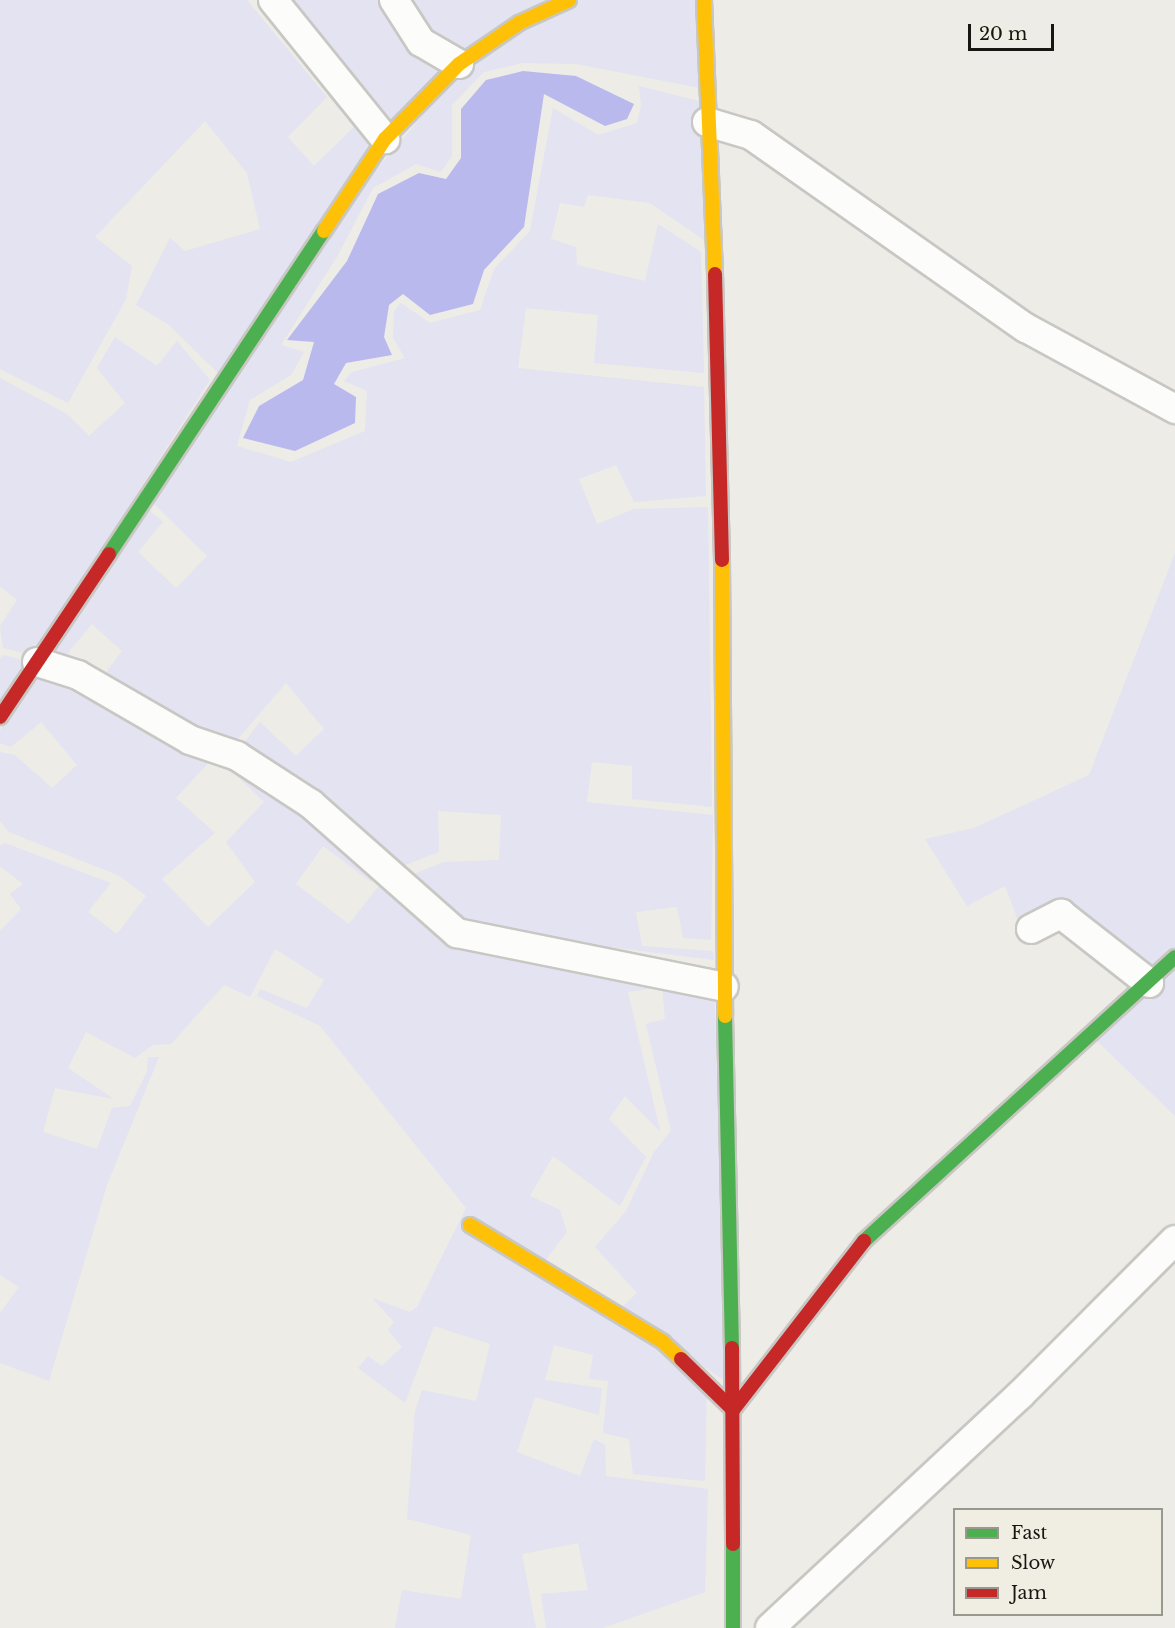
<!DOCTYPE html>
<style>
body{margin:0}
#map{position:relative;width:1175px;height:1628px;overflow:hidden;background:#edece6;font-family:"Libre Baskerville",serif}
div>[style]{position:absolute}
.green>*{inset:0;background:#e3e3f2}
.water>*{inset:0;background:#b9b9ee}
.roads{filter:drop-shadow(2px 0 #c8c7c3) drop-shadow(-2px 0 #c8c7c3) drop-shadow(0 2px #c8c7c3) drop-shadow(0 -2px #c8c7c3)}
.street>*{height:28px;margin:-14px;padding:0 14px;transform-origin:14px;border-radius:14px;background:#fcfcfb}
.fast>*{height:14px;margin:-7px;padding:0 7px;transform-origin:7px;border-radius:7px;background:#4caf50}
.slow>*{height:14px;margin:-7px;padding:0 7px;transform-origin:7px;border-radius:7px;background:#ffc107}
.jam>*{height:14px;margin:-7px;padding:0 7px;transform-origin:7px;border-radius:7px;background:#c62828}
span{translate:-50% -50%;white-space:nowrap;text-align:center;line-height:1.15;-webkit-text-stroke:5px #f0eee3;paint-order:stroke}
.legend{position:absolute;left:953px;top:1508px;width:210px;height:108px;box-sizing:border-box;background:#f0eee3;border:2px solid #999890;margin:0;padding:8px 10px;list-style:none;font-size:18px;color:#171613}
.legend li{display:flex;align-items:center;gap:12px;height:30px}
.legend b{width:30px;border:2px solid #999890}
.scale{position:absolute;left:968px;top:24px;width:86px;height:27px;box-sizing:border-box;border:3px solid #171613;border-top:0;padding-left:8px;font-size:18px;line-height:21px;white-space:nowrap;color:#171613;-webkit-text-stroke:4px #f0eee3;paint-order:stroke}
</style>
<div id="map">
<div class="green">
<div style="clip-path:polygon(0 0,247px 0,327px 97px,288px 137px,314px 166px,360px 121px,380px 143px,219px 374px,169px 325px,136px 305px,170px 238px,185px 251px,260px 229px,247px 173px,205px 121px,95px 237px,132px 266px,126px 299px,68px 403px,0 369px)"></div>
<div style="clip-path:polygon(284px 0,384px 0,453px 68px,386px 133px)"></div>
<div style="clip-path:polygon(415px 0,565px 0,461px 59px,426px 39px,405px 6px)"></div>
<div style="clip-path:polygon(579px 0,699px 0,700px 88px,576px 64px,523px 63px,484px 72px,452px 105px,452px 156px,441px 172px,416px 164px,373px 188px,338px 255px,281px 345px,304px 352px,291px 375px,250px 400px,237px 446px,291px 462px,365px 431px,367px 391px,344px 381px,352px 372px,405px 358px,393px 338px,394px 311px,401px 303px,430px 323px,480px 310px,494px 269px,530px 231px,553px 108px,598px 135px,637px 123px,641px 105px,639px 86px,699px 101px,704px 240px,650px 203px,588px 195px,584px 207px,560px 203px,551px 239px,576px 247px,577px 265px,645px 281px,658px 224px,701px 252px,704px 373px,594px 363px,598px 315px,526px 308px,518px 368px,704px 387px,706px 496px,634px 502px,616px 465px,579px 479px,597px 524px,634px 509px,708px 507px,712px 807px,632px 799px,632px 766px,592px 762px,587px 802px,713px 815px,711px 940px,683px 938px,677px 907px,636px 912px,642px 946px,713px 951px,714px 960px,464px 929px,411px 875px,444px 862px,499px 860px,501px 815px,438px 811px,439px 852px,400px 867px,239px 749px,260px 722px,296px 756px,324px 729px,286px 683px,231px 747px,100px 680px,122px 651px,92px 624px,70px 650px,64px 666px,48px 657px,147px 508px,163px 522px,138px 552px,176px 588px,207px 556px,153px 503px,351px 199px,464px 67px)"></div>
<div style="clip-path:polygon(115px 337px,157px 366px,177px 341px,210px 380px,33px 655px,3px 648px,0 626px,17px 600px,0 586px,0 378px,67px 414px,89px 436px,125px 403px,97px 368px)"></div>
<div style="clip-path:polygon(1175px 553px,1175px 947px,1147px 975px,1062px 909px,1021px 928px,1005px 886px,967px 906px,925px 839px,974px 828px,1089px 775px)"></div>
<div style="clip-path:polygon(4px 655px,30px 662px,0 707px,0 659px)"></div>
<div style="clip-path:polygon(43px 669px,214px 757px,176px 798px,215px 833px,162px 879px,208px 927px,255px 882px,226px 842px,264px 802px,231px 770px,234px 764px,383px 869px,371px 882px,323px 846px,296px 884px,349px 924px,385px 878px,452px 941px,714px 974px,725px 1381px,620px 1309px,637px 1293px,595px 1247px,626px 1211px,654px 1152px,671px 1131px,646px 1024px,665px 1019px,662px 987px,628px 992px,660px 1131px,625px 1096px,609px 1119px,646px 1157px,620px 1206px,553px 1156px,530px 1196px,560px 1210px,567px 1232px,542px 1265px,707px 1381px,705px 1481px,633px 1474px,629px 1439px,603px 1433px,608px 1381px,589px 1379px,593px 1355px,554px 1345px,545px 1380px,602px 1388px,599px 1415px,535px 1397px,517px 1452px,580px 1476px,594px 1439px,605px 1445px,606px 1476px,708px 1489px,705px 1592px,603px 1628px,546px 1628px,541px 1594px,588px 1590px,578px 1543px,522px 1554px,536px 1628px,395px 1628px,402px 1590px,461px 1599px,471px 1535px,407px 1519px,415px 1411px,422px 1390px,476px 1401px,490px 1344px,434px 1326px,405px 1403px,358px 1368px,368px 1356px,382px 1366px,402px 1347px,388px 1330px,394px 1322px,372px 1298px,410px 1312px,417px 1307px,466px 1208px,320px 1026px,257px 996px,260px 989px,307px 1008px,324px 980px,275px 949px,250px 997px,224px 985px,171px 1044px,153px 1045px,135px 1058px,86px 1032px,68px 1068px,114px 1099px,55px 1088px,43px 1132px,97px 1149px,112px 1108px,130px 1106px,147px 1072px,148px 1057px,159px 1057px,107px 1185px,49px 1381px,0 1363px,0 1313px,19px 1287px,0 1275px,0 931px,21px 909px,10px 894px,23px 884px,0 866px,0 846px,5px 843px,111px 883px,88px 912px,117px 934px,146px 896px,120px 876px,9px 832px,0 821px,0 752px,15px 755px,52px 788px,77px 765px,41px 722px,11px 747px,0 743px,0 730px)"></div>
<div style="clip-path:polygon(1175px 964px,1175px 1116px,1097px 1041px)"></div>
</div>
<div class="water">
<div style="clip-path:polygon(523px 71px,576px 76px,634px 104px,627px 119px,605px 126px,544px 94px,524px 227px,484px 270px,473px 304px,430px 315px,403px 294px,389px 305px,384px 337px,392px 355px,346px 363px,334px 384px,356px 397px,355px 423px,295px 451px,243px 438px,259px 406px,303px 380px,314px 342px,287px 340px,347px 261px,378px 194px,419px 173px,446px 179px,461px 158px,461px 109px,486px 80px)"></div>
</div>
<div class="roads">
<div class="street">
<div style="left:273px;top:0;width:179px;rotate:51.1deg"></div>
<div style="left:394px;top:0;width:50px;rotate:57.3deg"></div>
<div style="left:421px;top:42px;width:44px;rotate:30.1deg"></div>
<div style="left:707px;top:122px;width:46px;rotate:16.5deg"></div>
<div style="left:751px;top:135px;width:336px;rotate:35.1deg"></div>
<div style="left:1026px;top:328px;width:170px;rotate:28.5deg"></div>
<div style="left:37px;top:662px;width:43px;rotate:17.6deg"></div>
<div style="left:78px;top:675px;width:129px;rotate:30.1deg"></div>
<div style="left:190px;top:740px;width:50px;rotate:18.8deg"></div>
<div style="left:237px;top:756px;width:88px;rotate:33deg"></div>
<div style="left:311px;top:804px;width:195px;rotate:41.5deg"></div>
<div style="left:457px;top:933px;width:272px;rotate:11.4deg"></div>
<div style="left:1031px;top:929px;width:34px;rotate:-27deg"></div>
<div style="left:1061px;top:914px;width:112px;rotate:38.1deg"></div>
<div style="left:770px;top:1628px;width:342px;rotate:-43deg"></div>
<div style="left:1020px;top:1395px;width:219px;rotate:-45deg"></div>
</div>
<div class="fast">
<div style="left:109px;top:554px;width:388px;rotate:-56.4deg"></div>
<div style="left:725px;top:1016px;width:332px;rotate:88.8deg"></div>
<div style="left:864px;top:1241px;width:421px;rotate:-42.4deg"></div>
<div style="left:733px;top:1544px;width:84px;rotate:90deg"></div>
</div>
<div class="slow">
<div style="left:704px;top:0;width:274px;rotate:87.7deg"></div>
<div style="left:324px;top:231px;width:110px;rotate:-56.5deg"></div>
<div style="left:385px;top:139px;width:105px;rotate:-45.4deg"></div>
<div style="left:459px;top:64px;width:73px;rotate:-34.3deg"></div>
<div style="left:519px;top:23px;width:55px;rotate:-24.7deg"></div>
<div style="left:722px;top:560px;width:456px;rotate:89.6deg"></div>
<div style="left:470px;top:1225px;width:226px;rotate:31.2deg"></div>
<div style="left:663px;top:1342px;width:25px;rotate:43deg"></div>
</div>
<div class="jam">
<div style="left:715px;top:274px;width:286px;rotate:88.6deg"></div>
<div style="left:0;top:717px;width:196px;rotate:-56.2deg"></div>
<div style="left:732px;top:1348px;width:196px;rotate:89.7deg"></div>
<div style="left:681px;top:1359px;width:73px;rotate:44.4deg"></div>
<div style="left:733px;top:1410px;width:214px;rotate:-52.2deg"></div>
</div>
</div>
<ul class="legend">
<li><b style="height:8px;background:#4caf50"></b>Fast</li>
<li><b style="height:8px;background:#ffc107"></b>Slow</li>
<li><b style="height:8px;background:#c62828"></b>Jam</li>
</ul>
<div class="scale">20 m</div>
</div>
